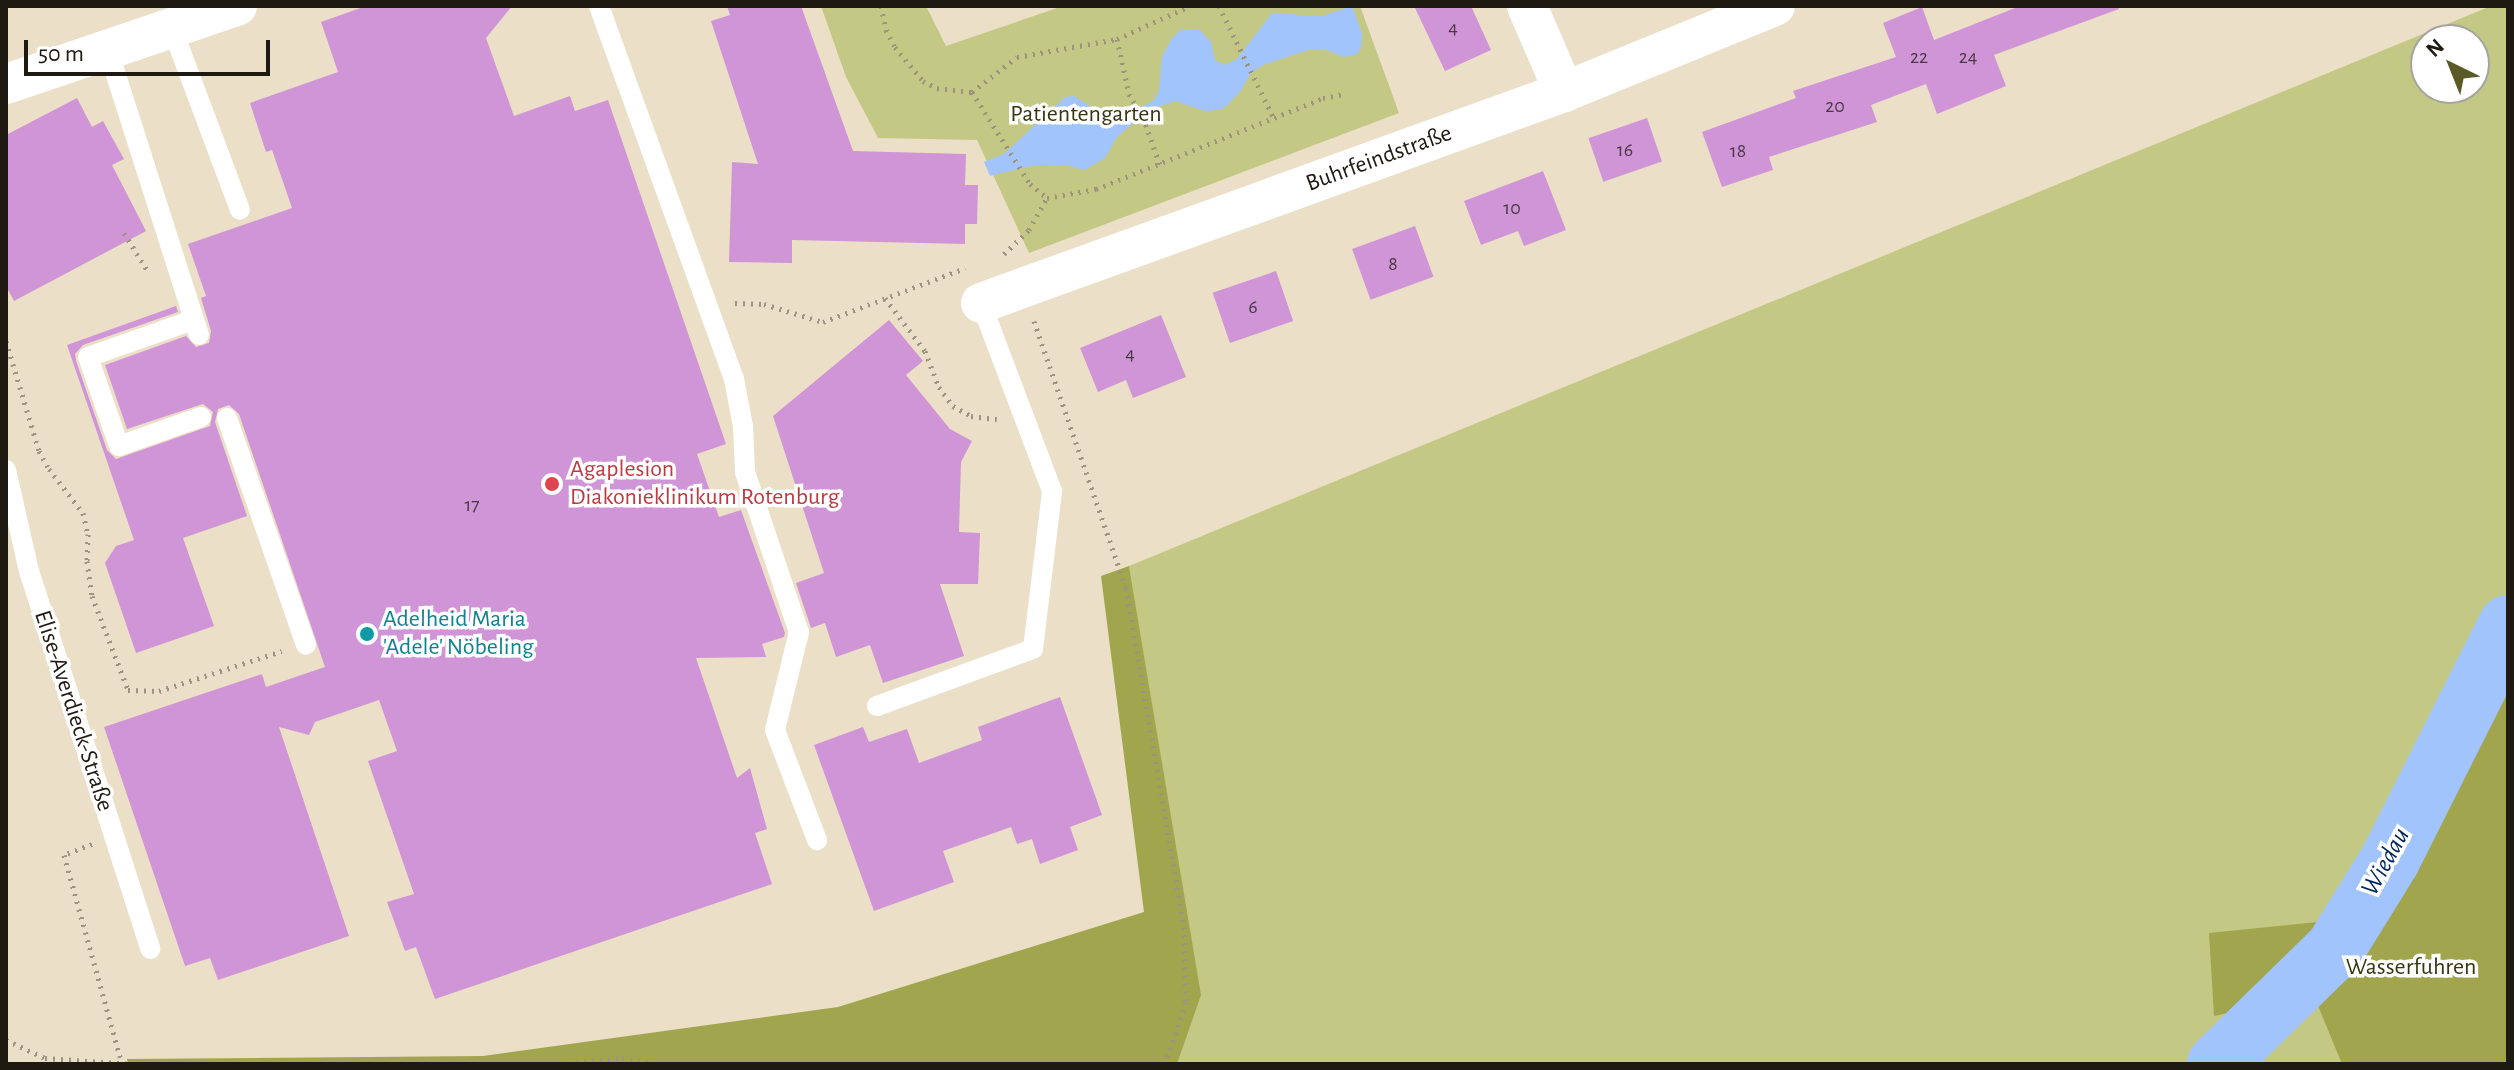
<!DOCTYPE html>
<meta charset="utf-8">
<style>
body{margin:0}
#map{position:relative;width:2514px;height:1070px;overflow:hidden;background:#ecdfc7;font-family:"Alegreya Sans",sans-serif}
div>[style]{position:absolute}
.green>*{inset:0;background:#c3c884}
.forest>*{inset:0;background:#a1a64e}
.water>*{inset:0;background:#a1c4fd}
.river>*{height:60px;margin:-30px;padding:0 30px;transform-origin:30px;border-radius:30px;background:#a1c4fd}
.building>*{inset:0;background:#d095d7;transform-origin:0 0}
.path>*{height:5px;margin-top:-2.5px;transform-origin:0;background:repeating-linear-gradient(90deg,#9c9381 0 2px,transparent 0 8px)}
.service>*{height:20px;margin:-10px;padding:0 10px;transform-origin:10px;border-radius:10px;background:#fff}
.minor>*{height:40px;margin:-20px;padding:0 20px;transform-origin:20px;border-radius:20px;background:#fff}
.dots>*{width:22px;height:22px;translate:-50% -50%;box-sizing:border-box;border:4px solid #fff;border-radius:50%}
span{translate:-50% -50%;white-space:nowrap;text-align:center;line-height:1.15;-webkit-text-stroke:7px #fff;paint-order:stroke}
.number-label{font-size:20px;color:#4a3842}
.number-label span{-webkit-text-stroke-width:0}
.park-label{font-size:24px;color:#363711}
.street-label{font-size:24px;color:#1e1911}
.health-label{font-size:24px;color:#be3a42}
.left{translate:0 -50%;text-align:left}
.culture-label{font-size:24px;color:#0d838f}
.water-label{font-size:26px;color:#012662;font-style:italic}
.frame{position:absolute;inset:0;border:8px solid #1e1911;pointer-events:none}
.north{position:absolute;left:2410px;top:24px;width:80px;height:80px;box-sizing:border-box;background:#fff;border:2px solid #a5a3a0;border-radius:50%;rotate:317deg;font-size:22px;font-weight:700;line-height:32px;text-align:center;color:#1e1911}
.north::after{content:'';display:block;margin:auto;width:28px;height:36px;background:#5b5a27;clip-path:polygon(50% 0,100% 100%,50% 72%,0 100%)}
.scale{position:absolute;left:24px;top:40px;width:246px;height:36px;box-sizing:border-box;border:4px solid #1e1911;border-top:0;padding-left:10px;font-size:24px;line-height:28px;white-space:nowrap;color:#1e1911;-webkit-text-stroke:6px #fff;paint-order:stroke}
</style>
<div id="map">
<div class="green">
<div style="clip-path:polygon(821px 6px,926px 6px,946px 46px,1063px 6px,1360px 6px,1399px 113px,1029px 253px,977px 140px,878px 138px,846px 77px)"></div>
<div style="clip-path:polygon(evenodd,2491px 6px,2508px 6px,2508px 1064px,822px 1064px,1200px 995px,1129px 566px,2491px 6px,2426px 40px,2474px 40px,2474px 88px,2426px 88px,2426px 40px)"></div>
</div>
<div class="forest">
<div style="clip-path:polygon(1129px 566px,1201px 995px,1177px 1064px,128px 1064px,127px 1059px,483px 1056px,838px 1007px,1144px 912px,1101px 576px)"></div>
<div style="clip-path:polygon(2508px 622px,2508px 1064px,2342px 1064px,2314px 996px,2214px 1016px,2209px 933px,2317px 922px,2390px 860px)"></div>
</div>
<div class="water">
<div style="clip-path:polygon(1352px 6px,1362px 33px,1361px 48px,1356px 55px,1343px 57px,1327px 50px,1311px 49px,1263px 65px,1251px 73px,1240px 92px,1223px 109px,1205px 111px,1175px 101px,1160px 106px,1131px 125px,1117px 137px,1105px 158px,1085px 170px,1066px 165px,1031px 166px,990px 176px,984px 162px,1004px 154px,1065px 97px,1074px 96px,1106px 116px,1124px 116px,1153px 101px,1159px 91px,1162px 57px,1172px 38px,1182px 29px,1200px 30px,1211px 42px,1215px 60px,1225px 65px,1237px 59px,1272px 13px,1322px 16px)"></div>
</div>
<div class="river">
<div style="left:2217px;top:1064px;width:165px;rotate:-44.3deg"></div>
<div style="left:2335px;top:949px;width:105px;rotate:-58.3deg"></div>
<div style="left:2390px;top:860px;width:263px;rotate:-63.3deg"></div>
</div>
<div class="building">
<div style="clip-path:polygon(366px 6px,512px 6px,486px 38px,514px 116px,570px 96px,575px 111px,608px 100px,726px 444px,697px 454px,719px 517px,741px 510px,785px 633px,784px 637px,762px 644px,766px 657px,696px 658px,737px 778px,750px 768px,767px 829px,755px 833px,772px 884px,435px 999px,416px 947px,405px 951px,387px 902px,414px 894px,368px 761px,397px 751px,379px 700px,315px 722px,309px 735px,279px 727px,349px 936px,218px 980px,210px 958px,185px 966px,104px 727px,262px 674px,266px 687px,325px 667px,239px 414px,229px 405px,218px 409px,215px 422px,247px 516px,183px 538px,214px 626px,136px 653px,105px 563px,116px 546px,134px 540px,67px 345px,176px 306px,178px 312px,83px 345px,75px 354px,76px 361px,107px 450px,116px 459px,210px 426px,213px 412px,203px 404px,127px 429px,105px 365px,186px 336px,196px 347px,209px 343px,211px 331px,201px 298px,206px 296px,188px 244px,292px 208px,272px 150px,266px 152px,250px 103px,338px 72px,321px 22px)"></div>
<div style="clip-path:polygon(727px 6px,801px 6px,853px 151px,966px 154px,965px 185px,978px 185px,977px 224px,965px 224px,965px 244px,792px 240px,792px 263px,729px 262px,732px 162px,758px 164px,711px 21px,730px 15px)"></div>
<div style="clip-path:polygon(1414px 6px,1471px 6px,1491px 50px,1445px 71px)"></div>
<div style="clip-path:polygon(2020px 6px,2118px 6px,2119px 9px,1994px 55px,2006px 86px,1937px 114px,1926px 84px,1871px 105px,1877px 122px,1769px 157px,1773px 170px,1722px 187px,1702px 132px,1796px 98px,1793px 91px,1896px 57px,1883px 23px,1922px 7px,1934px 40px)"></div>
<div style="clip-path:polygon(77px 98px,92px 127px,103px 121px,124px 159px,112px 165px,146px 231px,14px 301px,6px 286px,6px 135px)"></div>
<div style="left:1647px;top:118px;width:46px;height:62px;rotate:71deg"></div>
<div style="clip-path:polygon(1543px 171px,1566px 230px,1524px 246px,1518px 231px,1481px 245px,1464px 201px)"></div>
<div style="left:1415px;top:226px;width:54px;height:67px;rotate:70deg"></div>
<div style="left:1276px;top:271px;width:53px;height:67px;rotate:71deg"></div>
<div style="clip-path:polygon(1161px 315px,1186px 377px,1133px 398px,1126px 380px,1098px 392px,1080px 348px)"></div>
<div style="clip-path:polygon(889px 320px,923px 361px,906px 375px,950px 429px,972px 441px,961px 462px,959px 532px,980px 533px,978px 584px,940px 584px,964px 656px,883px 683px,870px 645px,836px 657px,825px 623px,811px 628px,796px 583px,824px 573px,773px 416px)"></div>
<div style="clip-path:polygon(1060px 697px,1102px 815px,1070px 827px,1078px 850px,1040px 864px,1032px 839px,1017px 844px,1011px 827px,943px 851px,954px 882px,874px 911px,814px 745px,863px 727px,869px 742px,907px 729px,919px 763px,982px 740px,978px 727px)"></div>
</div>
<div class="path">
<div style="left:881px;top:6px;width:25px;rotate:78deg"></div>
<div style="left:886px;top:30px;width:19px;rotate:62deg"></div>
<div style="left:895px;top:47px;width:44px;rotate:50.5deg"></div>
<div style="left:923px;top:81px;width:16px;rotate:27deg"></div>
<div style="left:937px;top:88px;width:35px;rotate:7deg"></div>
<div style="left:972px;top:92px;width:57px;rotate:-37.9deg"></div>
<div style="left:1017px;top:57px;width:102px;rotate:-10.2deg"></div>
<div style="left:1117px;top:39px;width:80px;rotate:-24.3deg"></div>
<div style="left:1219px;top:6px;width:126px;rotate:64deg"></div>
<div style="left:1117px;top:39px;width:56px;rotate:77.7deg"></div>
<div style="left:1129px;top:94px;width:27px;rotate:59deg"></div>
<div style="left:1143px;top:117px;width:51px;rotate:70.5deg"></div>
<div style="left:972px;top:92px;width:109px;rotate:57.8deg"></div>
<div style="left:1030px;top:184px;width:22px;rotate:39deg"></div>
<div style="left:1047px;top:198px;width:50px;rotate:-10.4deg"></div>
<div style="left:1096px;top:189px;width:245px;rotate:-21.8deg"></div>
<div style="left:1323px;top:98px;width:21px;rotate:-11deg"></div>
<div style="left:124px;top:233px;width:47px;rotate:58deg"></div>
<div style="left:1004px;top:254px;width:35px;rotate:-44deg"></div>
<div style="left:1029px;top:230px;width:37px;rotate:-61deg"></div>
<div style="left:885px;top:298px;width:66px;rotate:53deg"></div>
<div style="left:925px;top:351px;width:39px;rotate:69deg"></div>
<div style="left:939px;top:387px;width:24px;rotate:54deg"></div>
<div style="left:953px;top:406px;width:21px;rotate:29deg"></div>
<div style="left:971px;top:416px;width:26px;rotate:7deg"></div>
<div style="left:735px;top:303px;width:29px;rotate:2deg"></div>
<div style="left:764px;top:304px;width:62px;rotate:17deg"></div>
<div style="left:823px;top:322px;width:152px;rotate:-20.8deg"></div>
<div style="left:1034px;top:321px;width:282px;rotate:71deg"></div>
<div style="left:1126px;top:588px;width:344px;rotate:80.3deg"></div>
<div style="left:1184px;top:927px;width:75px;rotate:88.5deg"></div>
<div style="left:1186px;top:1002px;width:65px;rotate:108.7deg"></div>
<div style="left:6px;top:341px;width:115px;rotate:73.3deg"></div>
<div style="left:39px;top:451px;width:21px;rotate:61deg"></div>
<div style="left:49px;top:469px;width:56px;rotate:52.3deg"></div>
<div style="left:83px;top:513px;width:22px;rotate:77deg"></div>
<div style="left:88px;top:534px;width:27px;rotate:92deg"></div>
<div style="left:87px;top:561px;width:35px;rotate:82deg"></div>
<div style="left:92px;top:596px;width:101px;rotate:69deg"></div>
<div style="left:128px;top:690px;width:31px;rotate:2deg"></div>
<div style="left:159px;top:691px;width:129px;rotate:-18deg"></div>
<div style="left:92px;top:844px;width:30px;rotate:159deg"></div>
<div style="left:64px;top:855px;width:217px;rotate:74.5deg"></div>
<div style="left:6px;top:1040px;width:43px;rotate:24.8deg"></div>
<div style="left:45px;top:1058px;width:87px;rotate:3.9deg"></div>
<div style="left:560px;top:1064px;width:62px;rotate:-5.5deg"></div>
<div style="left:622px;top:1058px;width:39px;rotate:9deg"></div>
</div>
<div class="service">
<div style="left:599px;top:6px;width:397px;rotate:70.1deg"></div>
<div style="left:734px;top:379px;width:48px;rotate:79.2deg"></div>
<div style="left:743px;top:426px;width:46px;rotate:87.5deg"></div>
<div style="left:745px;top:472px;width:169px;rotate:71.4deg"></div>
<div style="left:799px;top:632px;width:101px;rotate:103.8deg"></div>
<div style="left:775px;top:730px;width:118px;rotate:69.1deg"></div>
<div style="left:172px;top:28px;width:194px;rotate:69.5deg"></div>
<div style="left:108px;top:50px;width:299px;rotate:72.3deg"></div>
<div style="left:193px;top:320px;width:111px;rotate:160.6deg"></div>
<div style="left:88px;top:357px;width:94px;rotate:70.8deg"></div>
<div style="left:119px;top:446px;width:87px;rotate:-19.5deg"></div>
<div style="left:227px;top:418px;width:240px;rotate:70.8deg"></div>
<div style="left:6px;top:470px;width:104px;rotate:77.2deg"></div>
<div style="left:29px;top:571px;width:397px;rotate:72.2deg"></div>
<div style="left:877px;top:706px;width:166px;rotate:-20.1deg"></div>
<div style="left:1033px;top:649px;width:159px;rotate:-83.1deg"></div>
<div style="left:1052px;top:491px;width:201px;rotate:-110.7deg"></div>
</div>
<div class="minor">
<div style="left:1527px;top:6px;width:94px;rotate:66.7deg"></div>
<div style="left:6px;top:84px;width:244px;rotate:-18.7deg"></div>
<div style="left:981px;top:303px;width:620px;rotate:-19.9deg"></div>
<div style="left:1564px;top:92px;width:228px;rotate:-22.2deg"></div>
</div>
<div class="dots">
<div style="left:552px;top:484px;background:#e0444e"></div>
<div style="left:367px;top:634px;background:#0f9aa8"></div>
</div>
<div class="number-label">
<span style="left:1453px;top:28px">4</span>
<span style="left:1919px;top:57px">22</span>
<span style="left:1968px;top:57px">24</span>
<span style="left:1835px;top:106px">20</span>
<span style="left:1625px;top:150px">16</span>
<span style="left:1738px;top:151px">18</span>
<span style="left:1512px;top:208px">10</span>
<span style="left:1393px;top:264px">8</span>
<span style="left:1253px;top:307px">6</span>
<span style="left:1130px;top:354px">4</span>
<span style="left:472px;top:505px">17</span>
</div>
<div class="park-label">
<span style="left:1086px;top:115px">Patientengarten</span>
<span style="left:2411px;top:968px">Wasserfuhren</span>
</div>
<div class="street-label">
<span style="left:1379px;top:159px;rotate:-20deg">Buhrfeindstraße</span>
<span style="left:73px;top:711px;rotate:72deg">Elise-Averdieck-Straße</span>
</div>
<div class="health-label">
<span class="left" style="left:570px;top:484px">Agaplesion<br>Diakonieklinikum Rotenburg</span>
</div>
<div class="culture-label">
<span class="left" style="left:383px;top:634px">Adelheid Maria<br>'Adele' Nöbeling</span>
</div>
<div class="water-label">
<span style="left:2386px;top:862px;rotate:-61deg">Wiedau</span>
</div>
<div class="frame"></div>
<div class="north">N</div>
<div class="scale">50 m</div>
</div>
